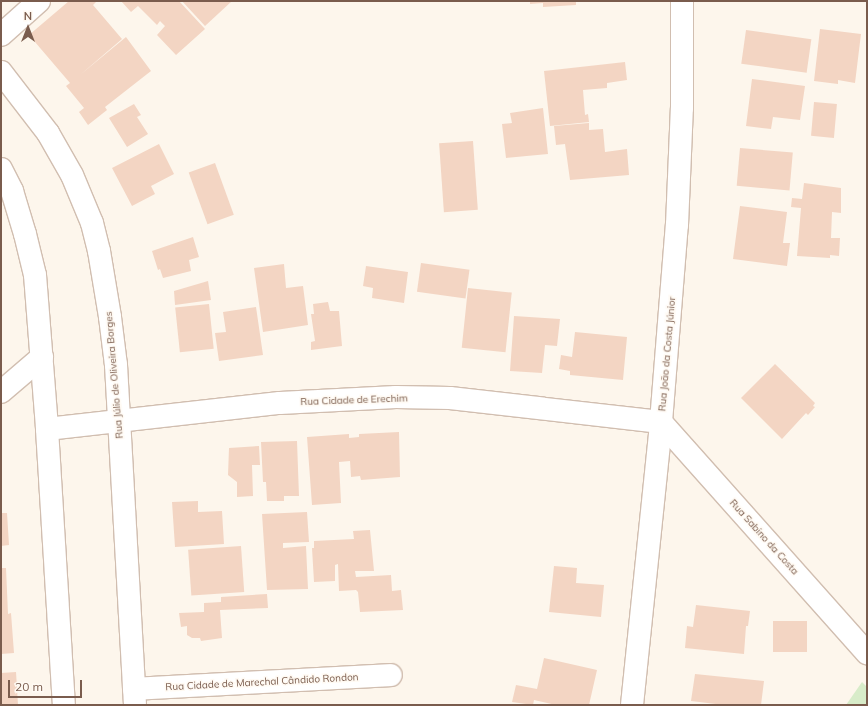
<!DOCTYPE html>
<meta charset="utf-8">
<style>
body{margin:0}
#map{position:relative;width:868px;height:706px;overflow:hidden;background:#fdf6ec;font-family:Mulish,sans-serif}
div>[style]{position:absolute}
.green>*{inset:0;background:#d8ecc9}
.building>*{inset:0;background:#f3d5c3;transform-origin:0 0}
.roads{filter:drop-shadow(1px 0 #d1beb0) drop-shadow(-1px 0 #d1beb0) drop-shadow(0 1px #d1beb0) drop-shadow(0 -1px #d1beb0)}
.street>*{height:22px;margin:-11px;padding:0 11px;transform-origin:11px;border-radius:11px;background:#fff}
.secondary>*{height:22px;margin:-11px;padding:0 11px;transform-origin:11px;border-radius:11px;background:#fff}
span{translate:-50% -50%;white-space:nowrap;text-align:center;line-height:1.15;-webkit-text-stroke:3px #fffaf3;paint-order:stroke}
.street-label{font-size:10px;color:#7a5c4d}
.frame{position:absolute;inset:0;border:2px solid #7a5c4d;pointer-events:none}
.north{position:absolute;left:8px;top:8px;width:40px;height:40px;-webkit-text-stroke:3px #fffaf3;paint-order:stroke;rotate:0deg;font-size:11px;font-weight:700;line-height:16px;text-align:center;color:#7a5c4d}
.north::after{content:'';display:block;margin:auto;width:14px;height:18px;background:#7a5c4d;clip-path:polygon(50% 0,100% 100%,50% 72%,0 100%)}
.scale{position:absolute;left:8px;top:680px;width:74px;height:18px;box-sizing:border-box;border:2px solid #7a5c4d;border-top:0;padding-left:5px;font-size:12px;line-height:14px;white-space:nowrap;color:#7a5c4d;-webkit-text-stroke:3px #fffaf3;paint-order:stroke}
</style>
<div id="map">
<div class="green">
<div style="clip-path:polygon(862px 682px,867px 687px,867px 705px,846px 705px)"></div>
</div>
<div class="building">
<div style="clip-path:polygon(69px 1px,97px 1px,93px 5px,122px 39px,80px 75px,126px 37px,151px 71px,105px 107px,107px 110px,88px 125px,79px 112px,84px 108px,66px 86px,70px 83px,29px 35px)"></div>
<div style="clip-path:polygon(121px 1px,179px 1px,205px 29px,176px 55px,157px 35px,165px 26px,160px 21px,157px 25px,138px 6px,131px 12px)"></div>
<div style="clip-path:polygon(182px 1px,232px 1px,205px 26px)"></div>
<div style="clip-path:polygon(530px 1px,576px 1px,576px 5px,543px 7px,543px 3px,530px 4px)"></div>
<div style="clip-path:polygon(820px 29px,861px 34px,855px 83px,838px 80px,838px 84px,814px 81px)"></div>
<div style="left:746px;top:30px;width:66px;height:34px;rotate:8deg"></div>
<div style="clip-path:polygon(625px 62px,627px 80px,607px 83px,607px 88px,583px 90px,585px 115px,588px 114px,589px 122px,550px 126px,544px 71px)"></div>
<div style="clip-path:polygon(752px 79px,805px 86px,800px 120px,773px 117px,771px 129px,746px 126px)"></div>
<div style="left:814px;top:102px;width:23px;height:34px;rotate:5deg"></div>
<div style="clip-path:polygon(134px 104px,141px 115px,137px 117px,148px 134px,127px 147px,109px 118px)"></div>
<div style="clip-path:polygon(543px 108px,548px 154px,506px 158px,502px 124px,512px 123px,510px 113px)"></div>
<div style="clip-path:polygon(589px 123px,589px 130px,603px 129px,605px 152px,627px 149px,629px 175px,570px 180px,565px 144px,556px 145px,554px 126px)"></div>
<div style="left:473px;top:141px;width:69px;height:34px;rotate:86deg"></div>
<div style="clip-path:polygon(159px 144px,174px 174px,151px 186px,155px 194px,132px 206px,112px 168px)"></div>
<div style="left:740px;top:148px;width:53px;height:38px;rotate:5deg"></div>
<div style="left:215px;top:163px;width:55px;height:28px;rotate:70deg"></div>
<div style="clip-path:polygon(804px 183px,841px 188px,841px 213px,832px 212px,831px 238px,840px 238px,839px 256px,830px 255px,830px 258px,797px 256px,801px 208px,791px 207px,792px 198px,802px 199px)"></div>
<div style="clip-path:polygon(740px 206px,787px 212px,783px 243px,790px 243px,787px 266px,733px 259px)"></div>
<div style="clip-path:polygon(193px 237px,199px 257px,189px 260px,191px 271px,163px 278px,160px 269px,158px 270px,152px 251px)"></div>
<div style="left:421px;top:263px;width:49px;height:29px;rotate:8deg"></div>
<div style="clip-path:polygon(284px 264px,286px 288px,303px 286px,308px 325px,263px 332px,254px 268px)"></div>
<div style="clip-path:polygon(366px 266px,408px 272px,404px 303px,372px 298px,373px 288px,363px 286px)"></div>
<div style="clip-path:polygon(208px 281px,211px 300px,175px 305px,174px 291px)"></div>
<div style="left:468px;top:288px;width:44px;height:60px;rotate:6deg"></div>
<div style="clip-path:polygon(328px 302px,330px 311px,339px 311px,342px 346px,311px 350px,311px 342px,315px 341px,311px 314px,314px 314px,313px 304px)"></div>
<div style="left:209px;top:304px;width:45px;height:34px;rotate:84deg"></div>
<div style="clip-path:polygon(256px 307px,263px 355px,219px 361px,215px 333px,226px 332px,223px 312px)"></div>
<div style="clip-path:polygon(514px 316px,560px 319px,557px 346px,545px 345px,542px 373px,510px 371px)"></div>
<div style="clip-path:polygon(575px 332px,627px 337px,623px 380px,570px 375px,570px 371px,559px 369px,561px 355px,572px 357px)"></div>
<div style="clip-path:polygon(775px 364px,815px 403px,813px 406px,815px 407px,808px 415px,806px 413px,782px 439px,741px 398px)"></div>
<div style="clip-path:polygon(399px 432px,400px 477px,361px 480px,360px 476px,351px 477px,350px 461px,339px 462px,341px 503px,312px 505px,307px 437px,349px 434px,349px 438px,359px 437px,359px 434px)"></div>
<div style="clip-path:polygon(297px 441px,299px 496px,284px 496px,284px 501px,267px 501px,266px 482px,263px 482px,261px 442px)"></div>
<div style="clip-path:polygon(259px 446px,260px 465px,252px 465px,253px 496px,237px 497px,237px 482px,228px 475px,229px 448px)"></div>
<div style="clip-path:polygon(198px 501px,198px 512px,222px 511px,224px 544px,175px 547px,172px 502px)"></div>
<div style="clip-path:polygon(307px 512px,309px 542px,283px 543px,283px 548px,306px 546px,308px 589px,267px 590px,262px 514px)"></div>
<div style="clip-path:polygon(1px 513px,7px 513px,9px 545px,1px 546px)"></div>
<div style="clip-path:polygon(370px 530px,374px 571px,355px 571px,356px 577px,391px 575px,392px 591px,401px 590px,403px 610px,360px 612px,358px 592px,356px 590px,339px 591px,338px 564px,335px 565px,335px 581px,314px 582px,312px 548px,314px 548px,314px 541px,354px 539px,353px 531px)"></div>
<div style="left:241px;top:546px;width:46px;height:53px;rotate:86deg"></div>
<div style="clip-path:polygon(554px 566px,577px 568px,576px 583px,604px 585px,601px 617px,549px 612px)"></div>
<div style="clip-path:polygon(1px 568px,6px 568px,8px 614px,11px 613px,14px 653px,1px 654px)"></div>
<div style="clip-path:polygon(267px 594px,268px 608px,220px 610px,222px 638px,201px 641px,200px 638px,192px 638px,187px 635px,187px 626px,181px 627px,179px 613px,204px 612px,204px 603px,221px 602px,221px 597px)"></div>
<div style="clip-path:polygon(696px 605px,750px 611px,748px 626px,746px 626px,744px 654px,685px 648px,687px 626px,693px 627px)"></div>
<div style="left:773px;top:621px;width:34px;height:31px"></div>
<div style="clip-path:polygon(544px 658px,597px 670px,589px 705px,556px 705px,534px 700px,533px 705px,512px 702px,516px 685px,537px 689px)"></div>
<div style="clip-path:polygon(16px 672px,18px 705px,1px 705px,1px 673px)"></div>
<div style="clip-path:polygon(695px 674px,764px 681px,761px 705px,724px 705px,691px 701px)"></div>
</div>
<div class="roads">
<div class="street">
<div style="left:1px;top:35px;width:51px;rotate:-41.8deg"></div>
<div style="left:1px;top:72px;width:77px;rotate:52.4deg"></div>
<div style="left:48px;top:133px;width:48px;rotate:60.3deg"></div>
<div style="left:72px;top:175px;width:52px;rotate:67.4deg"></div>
<div style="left:92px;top:223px;width:29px;rotate:76deg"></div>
<div style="left:99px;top:251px;width:67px;rotate:80.5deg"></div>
<div style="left:110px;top:317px;width:48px;rotate:82.9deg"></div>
<div style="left:116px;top:365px;width:341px;rotate:86.8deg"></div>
<div style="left:1px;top:169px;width:25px;rotate:63deg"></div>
<div style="left:12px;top:191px;width:45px;rotate:73.2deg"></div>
<div style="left:25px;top:234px;width:42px;rotate:76.3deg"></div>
<div style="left:35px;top:275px;width:154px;rotate:85.5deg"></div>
<div style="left:47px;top:429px;width:277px;rotate:86.5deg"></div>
<div style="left:1px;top:392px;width:54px;rotate:-40.5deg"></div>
<div style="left:47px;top:429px;width:234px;rotate:-6.4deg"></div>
<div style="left:280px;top:403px;width:116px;rotate:-3deg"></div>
<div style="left:396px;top:397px;width:54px;rotate:1.1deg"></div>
<div style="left:450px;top:398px;width:212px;rotate:6.5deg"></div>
<div style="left:661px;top:422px;width:310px;rotate:48.3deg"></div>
<div style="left:134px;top:689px;width:257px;rotate:-3.1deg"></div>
</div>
<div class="secondary">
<div style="left:632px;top:705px;width:284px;rotate:-84.1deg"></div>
<div style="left:661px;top:422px;width:198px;rotate:-85.4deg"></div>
<div style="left:677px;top:225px;width:117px;rotate:-87.6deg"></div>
<div style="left:682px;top:108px;width:107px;rotate:-90deg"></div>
</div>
</div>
<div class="street-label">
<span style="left:667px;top:354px;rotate:-85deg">Rua João da Costa Júnior</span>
<span style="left:114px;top:375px;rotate:-95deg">Rua Júlio de Oliveira Borges</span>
<span style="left:354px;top:400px;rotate:-2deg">Rua Cidade de Erechim</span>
<span style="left:764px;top:537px;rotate:48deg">Rua Sabino da Costa</span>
<span style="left:262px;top:682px;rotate:-3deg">Rua Cidade de Marechal Cândido Rondon</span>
</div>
<div class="frame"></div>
<div class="north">N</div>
<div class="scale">20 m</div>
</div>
